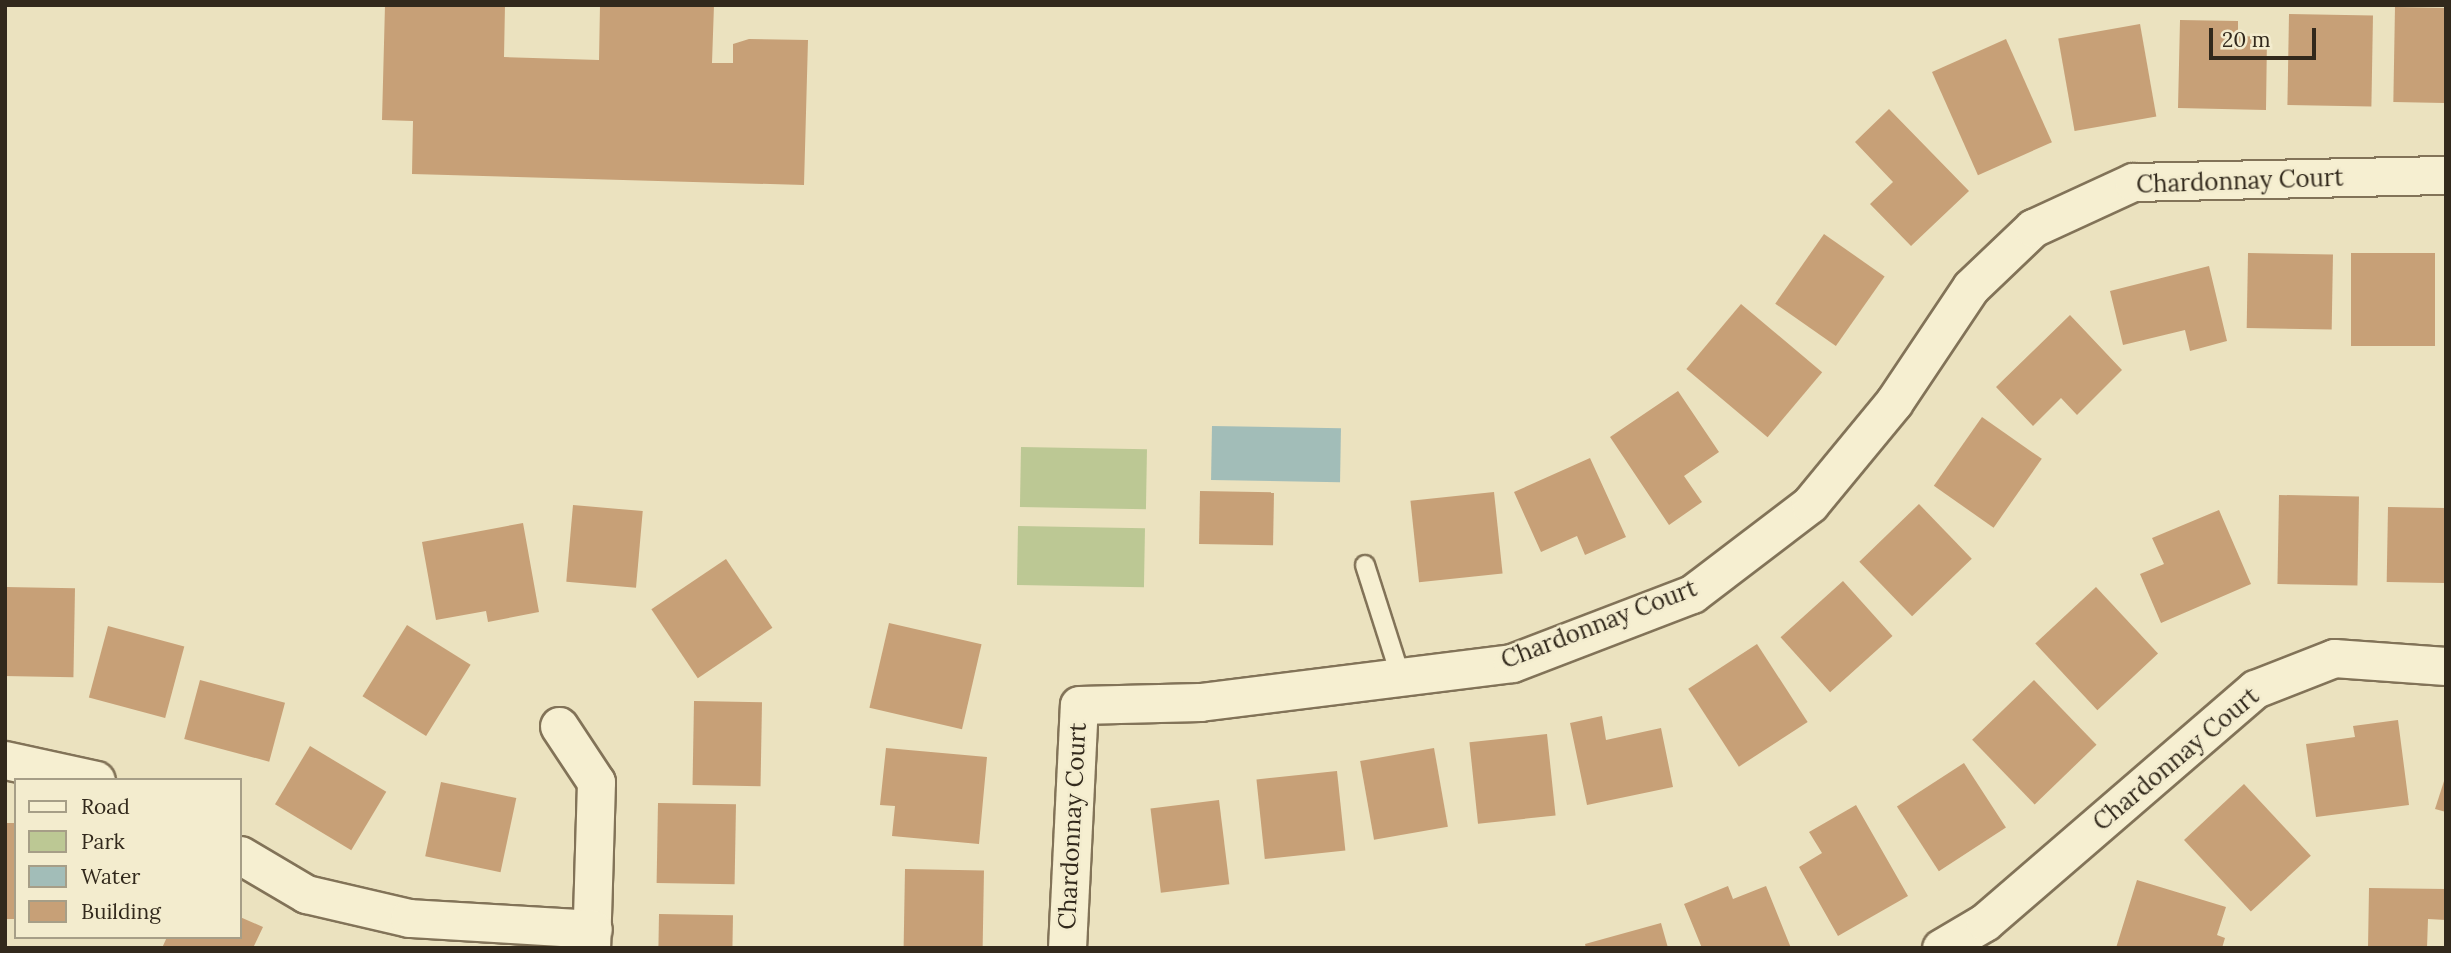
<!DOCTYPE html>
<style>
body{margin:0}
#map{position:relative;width:2451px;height:953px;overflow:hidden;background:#ebe2bf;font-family:Lora,serif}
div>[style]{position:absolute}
.green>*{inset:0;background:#bcc894;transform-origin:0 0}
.water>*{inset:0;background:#a2bdb8;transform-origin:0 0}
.building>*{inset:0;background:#c7a077;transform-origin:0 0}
.roads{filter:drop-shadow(2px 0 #827358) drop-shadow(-2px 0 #827358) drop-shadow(0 2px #827358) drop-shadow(0 -2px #827358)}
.lane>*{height:18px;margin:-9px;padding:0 9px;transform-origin:9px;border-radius:9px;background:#f6efd1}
.street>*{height:37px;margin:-18.5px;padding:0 18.5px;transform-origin:18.5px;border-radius:18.5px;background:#f6efd1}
span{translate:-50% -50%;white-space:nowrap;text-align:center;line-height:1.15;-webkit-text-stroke:5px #f3ecce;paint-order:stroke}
.street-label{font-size:24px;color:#32291c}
.frame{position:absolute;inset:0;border:7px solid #32291c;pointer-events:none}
.legend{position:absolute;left:14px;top:778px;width:228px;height:161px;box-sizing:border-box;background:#f3ecce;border:2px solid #a69e87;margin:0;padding:9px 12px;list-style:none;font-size:21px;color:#32291c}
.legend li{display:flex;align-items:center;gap:14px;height:35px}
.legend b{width:35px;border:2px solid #a69e87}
.scale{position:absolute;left:2209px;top:28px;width:107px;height:32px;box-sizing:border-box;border:4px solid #32291c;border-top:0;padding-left:9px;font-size:21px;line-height:24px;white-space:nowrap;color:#32291c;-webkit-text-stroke:5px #f3ecce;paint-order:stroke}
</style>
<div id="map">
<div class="green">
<div style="left:1021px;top:447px;width:126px;height:60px;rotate:1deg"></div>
<div style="left:1018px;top:526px;width:127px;height:59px;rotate:1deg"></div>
</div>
<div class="water">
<div style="left:1212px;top:426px;width:129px;height:54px;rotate:1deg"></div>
</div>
<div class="building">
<div style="clip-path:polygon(385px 5px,505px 5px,504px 57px,599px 60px,600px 5px,714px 5px,712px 63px,733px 63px,733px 44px,749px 39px,808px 40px,804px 185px,412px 174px,413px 121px,382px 120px)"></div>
<div style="left:2395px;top:7px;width:51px;height:95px;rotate:1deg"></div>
<div style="left:2289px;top:14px;width:84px;height:91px;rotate:1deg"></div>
<div style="clip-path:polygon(2180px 20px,2238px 21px,2238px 36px,2267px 37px,2266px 110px,2178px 108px)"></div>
<div style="left:2140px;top:24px;width:94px;height:83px;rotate:80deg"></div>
<div style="left:2006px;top:39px;width:113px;height:81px;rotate:66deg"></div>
<div style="clip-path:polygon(1889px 109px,1969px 191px,1911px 246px,1870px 204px,1893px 182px,1855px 142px)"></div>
<div style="left:1824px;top:234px;width:74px;height:85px;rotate:35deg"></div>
<div style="left:2248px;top:253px;width:85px;height:75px;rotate:1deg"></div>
<div style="left:2435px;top:253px;width:93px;height:84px;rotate:90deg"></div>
<div style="clip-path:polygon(2209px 266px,2227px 341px,2190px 351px,2185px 330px,2123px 345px,2110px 291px)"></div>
<div style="left:1741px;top:304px;width:106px;height:85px;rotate:40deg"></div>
<div style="clip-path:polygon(2070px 315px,2122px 370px,2077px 415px,2061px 398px,2033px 426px,1996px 387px)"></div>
<div style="clip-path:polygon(1678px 391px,1719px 452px,1684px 476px,1702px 502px,1669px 525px,1610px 437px)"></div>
<div style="left:1982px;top:417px;width:73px;height:84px;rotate:35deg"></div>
<div style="clip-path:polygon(1590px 458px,1626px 537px,1585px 555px,1577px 536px,1541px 552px,1514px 492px)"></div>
<div style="left:1200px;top:491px;width:74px;height:53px;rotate:1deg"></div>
<div style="left:1494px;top:492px;width:82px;height:84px;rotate:84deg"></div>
<div style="left:2279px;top:495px;width:80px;height:89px;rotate:1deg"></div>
<div style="left:1919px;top:504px;width:76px;height:83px;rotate:46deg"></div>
<div style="left:573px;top:505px;width:70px;height:77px;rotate:5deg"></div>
<div style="left:2388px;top:507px;width:58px;height:75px;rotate:1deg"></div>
<div style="clip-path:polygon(2219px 510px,2251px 584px,2161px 623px,2140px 574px,2164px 564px,2152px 538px)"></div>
<div style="clip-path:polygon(523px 523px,539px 612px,488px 622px,486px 611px,436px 620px,422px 542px)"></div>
<div style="left:726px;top:559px;width:83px;height:90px;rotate:56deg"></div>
<div style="left:1843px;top:581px;width:74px;height:84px;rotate:48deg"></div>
<div style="left:5px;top:587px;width:70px;height:89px;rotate:1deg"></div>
<div style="left:2096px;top:587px;width:91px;height:83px;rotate:47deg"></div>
<div style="left:889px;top:623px;width:95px;height:87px;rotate:13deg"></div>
<div style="left:407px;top:625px;width:75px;height:84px;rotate:32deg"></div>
<div style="left:108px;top:626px;width:79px;height:74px;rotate:15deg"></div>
<div style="left:1757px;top:644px;width:93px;height:82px;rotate:57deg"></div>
<div style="left:200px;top:680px;width:88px;height:61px;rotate:15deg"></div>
<div style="left:2034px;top:680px;width:90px;height:86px;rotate:46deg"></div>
<div style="left:694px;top:701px;width:68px;height:84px;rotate:1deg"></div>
<div style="clip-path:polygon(1602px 716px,1606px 740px,1661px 728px,1673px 787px,1587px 805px,1570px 723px)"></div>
<div style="clip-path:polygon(2398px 720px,2409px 805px,2316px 817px,2306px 744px,2355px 737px,2353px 726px)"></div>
<div style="left:1547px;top:734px;width:82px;height:78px;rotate:84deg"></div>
<div style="left:310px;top:746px;width:89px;height:68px;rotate:31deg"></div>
<div style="clip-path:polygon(886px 748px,987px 757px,979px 844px,892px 836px,895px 806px,880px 805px)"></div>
<div style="left:1434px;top:748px;width:80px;height:75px;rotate:80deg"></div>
<div style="left:1964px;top:763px;width:77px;height:80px;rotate:57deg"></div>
<div style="left:1337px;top:771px;width:80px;height:81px;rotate:84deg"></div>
<div style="clip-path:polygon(2445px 778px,2446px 778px,2446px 812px,2435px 809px)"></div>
<div style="left:441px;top:782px;width:77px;height:76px;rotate:12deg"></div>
<div style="left:2244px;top:784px;width:98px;height:82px;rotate:47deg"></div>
<div style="left:1219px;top:800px;width:85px;height:69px;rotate:83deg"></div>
<div style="left:658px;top:803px;width:78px;height:80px;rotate:1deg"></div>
<div style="clip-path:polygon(1856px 805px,1908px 896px,1838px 936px,1799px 867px,1822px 853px,1809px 832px)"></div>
<div style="left:5px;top:823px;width:11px;height:96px"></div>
<div style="left:905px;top:869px;width:79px;height:79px;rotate:1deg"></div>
<div style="clip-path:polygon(2137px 880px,2226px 907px,2217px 935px,2225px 938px,2222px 948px,2116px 948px)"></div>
<div style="clip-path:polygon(1728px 886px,1733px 899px,1766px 886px,1791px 948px,1702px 948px,1684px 904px)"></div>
<div style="clip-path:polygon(2369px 888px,2446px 889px,2446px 920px,2428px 919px,2427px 948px,2368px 948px)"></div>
<div style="left:659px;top:914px;width:74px;height:34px;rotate:1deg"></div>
<div style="clip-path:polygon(240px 917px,263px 927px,253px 948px,162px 948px,167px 937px,240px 937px)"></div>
<div style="clip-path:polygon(1661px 923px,1668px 948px,1586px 948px,1585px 944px)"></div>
</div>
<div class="roads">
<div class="lane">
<div style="left:1365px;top:565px;width:115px;rotate:72.3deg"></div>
</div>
<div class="street">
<div style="left:559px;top:726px;width:67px;rotate:56.5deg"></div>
<div style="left:596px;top:782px;width:166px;rotate:91.7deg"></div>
<div style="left:5px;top:760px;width:93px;rotate:12.4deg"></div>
<div style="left:240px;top:855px;width:77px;rotate:30.6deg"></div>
<div style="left:306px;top:894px;width:106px;rotate:13.1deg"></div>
<div style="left:409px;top:918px;width:184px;rotate:3.4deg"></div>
<div style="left:1067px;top:948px;width:243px;rotate:-87.2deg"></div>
<div style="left:1079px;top:705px;width:121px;rotate:-1.4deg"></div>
<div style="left:1200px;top:702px;width:314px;rotate:-7.1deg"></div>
<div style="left:1512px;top:663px;width:193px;rotate:-21deg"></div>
<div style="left:1692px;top:594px;width:148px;rotate:-37.3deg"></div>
<div style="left:1810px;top:504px;width:132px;rotate:-50.5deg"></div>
<div style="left:1894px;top:402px;width:138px;rotate:-56.2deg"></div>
<div style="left:1971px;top:287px;width:86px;rotate:-43.6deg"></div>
<div style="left:2033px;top:228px;width:110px;rotate:-24.7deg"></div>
<div style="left:2133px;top:182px;width:313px;rotate:-1.3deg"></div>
<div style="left:1941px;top:948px;width:51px;rotate:-30.6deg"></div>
<div style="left:1985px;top:922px;width:357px;rotate:-40.8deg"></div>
<div style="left:2255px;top:689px;width:85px;rotate:-21.4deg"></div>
<div style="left:2334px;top:658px;width:112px;rotate:4.1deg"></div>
</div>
</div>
<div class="street-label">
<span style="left:2240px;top:181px;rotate:-2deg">Chardonnay Court</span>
<span style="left:1599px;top:624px;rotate:-21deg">Chardonnay Court</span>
<span style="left:2176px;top:759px;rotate:-40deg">Chardonnay Court</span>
<span style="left:1072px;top:826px;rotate:-87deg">Chardonnay Court</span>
</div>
<div class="frame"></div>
<ul class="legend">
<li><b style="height:9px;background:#f6efd1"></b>Road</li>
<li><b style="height:19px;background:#bcc894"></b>Park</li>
<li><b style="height:19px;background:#a2bdb8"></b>Water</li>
<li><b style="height:19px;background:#c7a077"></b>Building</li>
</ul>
<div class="scale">20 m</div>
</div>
